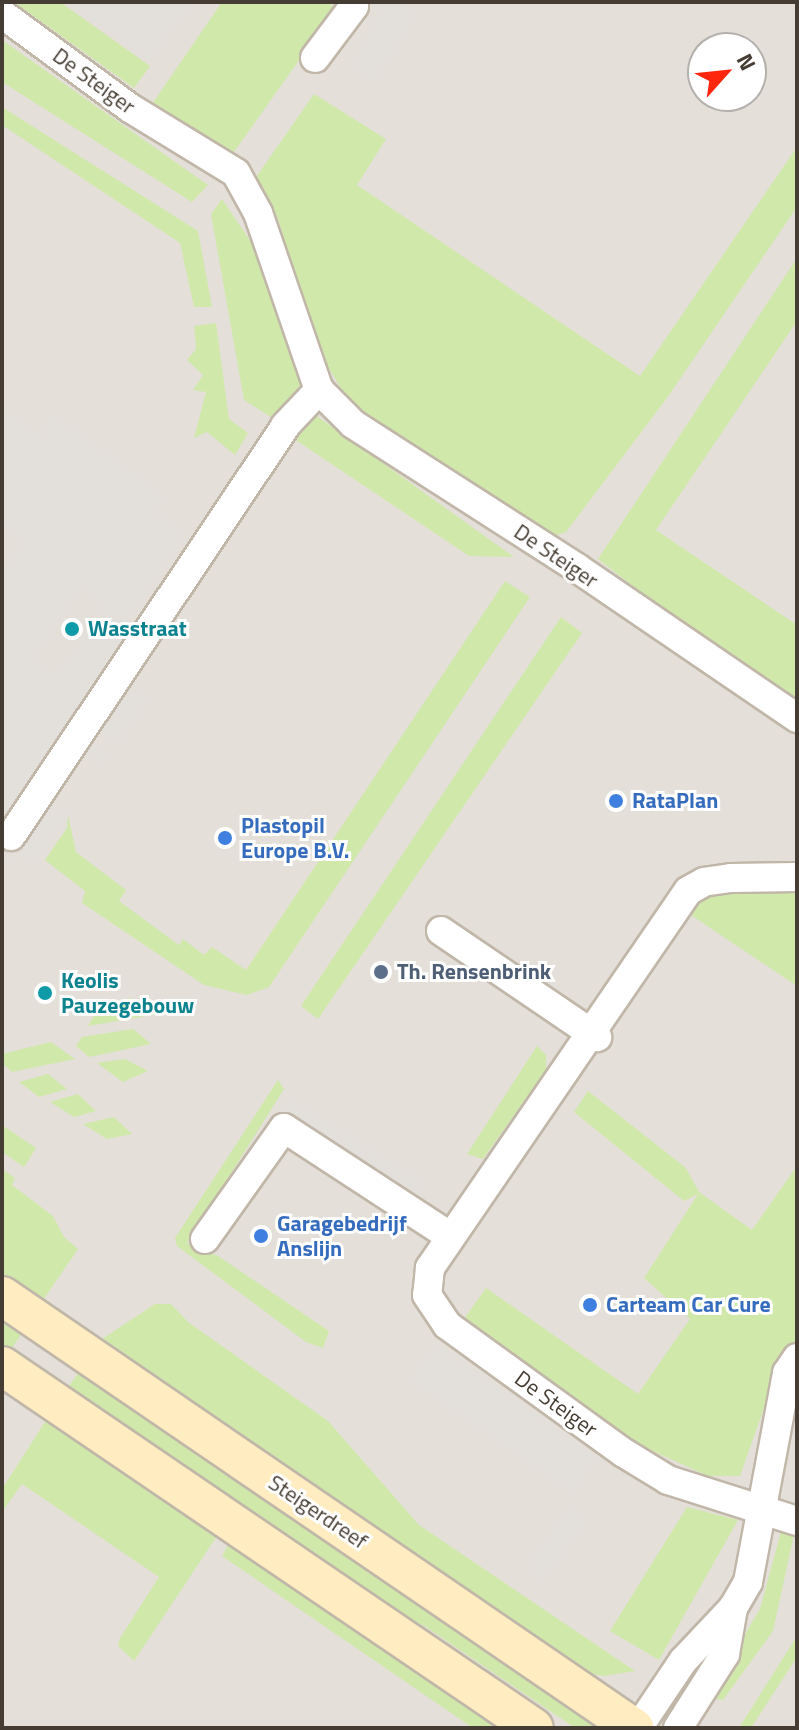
<!DOCTYPE html>
<style>
body{margin:0}
#map{position:relative;width:799px;height:1730px;overflow:hidden;background:#f3ede4;font-family:"Titillium Web",sans-serif}
div>[style]{position:absolute}
.industrial>*{inset:0;background:#e4dfd9}
.green>*{inset:0;background:#d0e9aa}
.parking>*{inset:0;background:#e3e0dc;transform-origin:0 0}
.roads{filter:drop-shadow(2px 0 #c1b7a9) drop-shadow(-2px 0 #c1b7a9) drop-shadow(0 2px #c1b7a9) drop-shadow(0 -2px #c1b7a9)}
.street>*{height:28px;margin:-14px;padding:0 14px;transform-origin:14px;border-radius:14px;background:#fff}
.secondary>*{height:38px;margin:-19px;padding:0 19px;transform-origin:19px;border-radius:19px;background:#ffedc1}
.dots>*{width:22px;height:22px;translate:-50% -50%;box-sizing:border-box;border:4px solid #fff;border-radius:50%}
span{translate:-50% -50%;white-space:nowrap;text-align:center;line-height:1.15;-webkit-text-stroke:6px #fff;paint-order:stroke}
.street-label{font-size:22px;color:#453d33}
.culture-label{font-size:22px;color:#0d838f;font-weight:700}
.left{translate:0 -50%;text-align:left}
.shop-label{font-size:22px;color:#366cbe;font-weight:700}
.service-label{font-size:22px;color:#4e5e75;font-weight:700}
.frame{position:absolute;inset:0;border:4px solid #453d33;pointer-events:none}
.north{position:absolute;left:687px;top:32px;width:80px;height:80px;box-sizing:border-box;background:#fff;border:2px solid #b5b1ad;border-radius:50%;rotate:63deg;font-size:22px;font-weight:700;line-height:32px;text-align:center;color:#453d33}
.north::after{content:'';display:block;margin:auto;width:28px;height:36px;background:#ff260e;clip-path:polygon(50% 0,100% 100%,50% 72%,0 100%)}
</style>
<div id="map">
<div class="industrial">
<div style="clip-path:polygon(evenodd,2px 2px,797px 2px,797px 1728px,2px 1728px,2px 2px,703px 48px,751px 48px,751px 96px,703px 96px,703px 48px)"></div>
</div>
<div class="green">
<div style="clip-path:polygon(14px 2px,60px 2px,150px 66px,134px 88px)"></div>
<div style="clip-path:polygon(222px 2px,330px 2px,334px 11px,229px 159px,150px 107px)"></div>
<div style="clip-path:polygon(2px 40px,208px 185px,192px 202px,2px 82px)"></div>
<div style="clip-path:polygon(314px 94px,386px 139px,357px 185px,640px 376px,797px 147px,797px 207px,667px 398px,566px 532px,548px 538px,370px 420px,342px 390px,319px 352px,278px 219px,262px 185px,254px 180px)"></div>
<div style="clip-path:polygon(2px 107px,198px 231px,212px 307px,194px 307px,180px 243px,2px 125px)"></div>
<div style="clip-path:polygon(222px 199px,253px 245px,307px 401px,285px 426px,244px 400px,211px 214px)"></div>
<div style="clip-path:polygon(797px 258px,797px 321px,656px 530px,797px 625px,797px 713px,598px 559px)"></div>
<div style="clip-path:polygon(216px 323px,229px 419px,248px 433px,235px 455px,207px 432px,194px 438px,206px 392px,193px 390px,203px 375px,187px 360px,196px 349px,194px 326px)"></div>
<div style="clip-path:polygon(314px 414px,514px 557px,469px 556px,294px 439px)"></div>
<div style="clip-path:polygon(505px 581px,530px 597px,269px 987px,247px 995px,204px 985px,82px 903px,85px 891px,45px 860px,67px 828px,68px 815px,76px 852px,126px 890px,119px 901px,179px 945px,183px 939px,204px 955px,212px 947px,246px 970px)"></div>
<div style="clip-path:polygon(561px 617px,582px 633px,318px 1019px,301px 1006px)"></div>
<div style="clip-path:polygon(797px 890px,797px 986px,691px 915px,700px 901px,727px 892px)"></div>
<div style="clip-path:polygon(131px 998px,158px 1014px,88px 1026px,100px 1005px)"></div>
<div style="clip-path:polygon(133px 1029px,151px 1044px,89px 1057px,76px 1046px,82px 1037px)"></div>
<div style="clip-path:polygon(51px 1042px,75px 1059px,12px 1072px,2px 1063px,2px 1054px)"></div>
<div style="clip-path:polygon(537px 1046px,546px 1055px,546px 1070px,483px 1159px,467px 1154px)"></div>
<div style="clip-path:polygon(125px 1059px,148px 1071px,123px 1082px,97px 1063px)"></div>
<div style="clip-path:polygon(48px 1074px,67px 1089px,39px 1097px,19px 1082px)"></div>
<div style="clip-path:polygon(278px 1080px,284px 1089px,187px 1243px,218px 1256px,329px 1331px,323px 1348px,306px 1342px,177px 1246px,175px 1238px)"></div>
<div style="clip-path:polygon(588px 1091px,686px 1168px,699px 1192px,752px 1230px,797px 1166px,797px 1339px,777px 1371px,740px 1476px,708px 1476px,642px 1446px,459px 1326px,486px 1288px,638px 1394px,690px 1319px,644px 1278px,698px 1194px,684px 1201px,574px 1112px)"></div>
<div style="clip-path:polygon(78px 1094px,96px 1111px,74px 1117px,50px 1102px)"></div>
<div style="clip-path:polygon(114px 1117px,132px 1134px,107px 1139px,83px 1124px)"></div>
<div style="clip-path:polygon(2px 1125px,36px 1148px,24px 1167px,2px 1152px)"></div>
<div style="clip-path:polygon(2px 1169px,15px 1178px,12px 1185px,53px 1216px,64px 1237px,78px 1249px,37px 1309px,2px 1285px)"></div>
<div style="clip-path:polygon(155px 1304px,171px 1304px,188px 1322px,328px 1421px,419px 1525px,635px 1671px,604px 1676px,582px 1672px,99px 1341px)"></div>
<div style="clip-path:polygon(2px 1306px,28px 1324px,6px 1357px,2px 1355px)"></div>
<div style="clip-path:polygon(86px 1362px,623px 1728px,575px 1728px,426px 1627px,326px 1574px,62px 1396px)"></div>
<div style="clip-path:polygon(52px 1411px,223px 1527px,134px 1661px,118px 1646px,120px 1638px,159px 1577px,22px 1484px,2px 1512px,2px 1489px)"></div>
<div style="clip-path:polygon(687px 1507px,738px 1520px,659px 1660px,610px 1631px)"></div>
<div style="clip-path:polygon(782px 1528px,795px 1530px,773px 1631px,723px 1700px,707px 1698px,760px 1609px)"></div>
<div style="clip-path:polygon(234px 1534px,521px 1728px,473px 1728px,222px 1556px)"></div>
<div style="clip-path:polygon(797px 1636px,797px 1657px,751px 1728px,739px 1728px)"></div>
</div>
<div class="parking">
<div style="clip-path:polygon(67px 2px,191px 2px,149px 60px)"></div>
<div style="clip-path:polygon(374px 2px,403px 2px,416px 13px,374px 81px,354px 68px,379px 13px)"></div>
<div style="clip-path:polygon(evenodd,2px 410px,61px 449px,42px 435px,51px 414px,168px 500px,152px 511px,185px 534px,129px 620px,160px 642px,130px 686px,148px 698px,118px 743px,101px 730px,92px 742px,109px 755px,104px 763px,85px 752px,51px 804px,68px 815px,36px 863px,16px 849px,6px 863px,2px 860px,2px 575px,27px 542px,2px 524px,2px 422px,7px 414px,2px 410px,81px 587px,104px 603px,92px 622px,95px 625px,88px 636px,84px 634px,79px 640px,83px 643px,67px 666px,63px 664px,55px 675px,32px 659px,81px 587px)"></div>
<div style="left:292px;top:1101px;width:154px;height:20px;rotate:32deg"></div>
<div style="left:436px;top:1345px;width:196px;height:42px;rotate:35deg"></div>
<div style="left:571px;top:1508px;width:19px;height:76px;rotate:36deg"></div>
</div>
<div class="roads">
<div class="street">
<div style="left:2px;top:14px;width:159px;rotate:36.3deg"></div>
<div style="left:130px;top:108px;width:124px;rotate:31.5deg"></div>
<div style="left:236px;top:173px;width:46px;rotate:61.2deg"></div>
<div style="left:258px;top:213px;width:187px;rotate:71deg"></div>
<div style="left:319px;top:390px;width:48px;rotate:45deg"></div>
<div style="left:353px;top:424px;width:266px;rotate:32.7deg"></div>
<div style="left:577px;top:568px;width:266px;rotate:34.3deg"></div>
<div style="left:315px;top:58px;width:65px;rotate:-53.1deg"></div>
<div style="left:354px;top:6px;width:4px;rotate:-117deg"></div>
<div style="left:11px;top:836px;width:493px;rotate:-56.2deg"></div>
<div style="left:285px;top:426px;width:50px;rotate:-46.6deg"></div>
<div style="left:797px;top:877px;width:66px;rotate:179.1deg"></div>
<div style="left:731px;top:878px;width:27px;rotate:172deg"></div>
<div style="left:704px;top:882px;width:18px;rotate:151deg"></div>
<div style="left:688px;top:891px;width:457px;rotate:124.4deg"></div>
<div style="left:430px;top:1268px;width:27px;rotate:96deg"></div>
<div style="left:427px;top:1295px;width:36px;rotate:56deg"></div>
<div style="left:447px;top:1325px;width:218px;rotate:35.9deg"></div>
<div style="left:624px;top:1453px;width:52px;rotate:31.5deg"></div>
<div style="left:668px;top:1480px;width:135px;rotate:17.6deg"></div>
<div style="left:441px;top:931px;width:189px;rotate:34.2deg"></div>
<div style="left:205px;top:1239px;width:136px;rotate:-54.6deg"></div>
<div style="left:284px;top:1128px;width:199px;rotate:33.1deg"></div>
<div style="left:638px;top:1728px;width:81px;rotate:-56.1deg"></div>
<div style="left:683px;top:1661px;width:73px;rotate:-46.7deg"></div>
<div style="left:733px;top:1608px;width:30px;rotate:-60deg"></div>
<div style="left:748px;top:1582px;width:213px;rotate:-79.4deg"></div>
<div style="left:787px;top:1373px;width:18px;rotate:-56deg"></div>
<div style="left:678px;top:1728px;width:88px;rotate:-57.6deg"></div>
<div style="left:725px;top:1654px;width:47px;rotate:-80.1deg"></div>
</div>
<div class="secondary">
<div style="left:2px;top:1296px;width:766px;rotate:34.35deg"></div>
<div style="left:2px;top:1366px;width:643px;rotate:34.23deg"></div>
</div>
</div>
<div class="dots">
<div style="left:72px;top:629px;background:#0f9aa8"></div>
<div style="left:616px;top:801px;background:#3f7fe0"></div>
<div style="left:225px;top:838px;background:#3f7fe0"></div>
<div style="left:381px;top:972px;background:#5c6f8a"></div>
<div style="left:45px;top:993px;background:#0f9aa8"></div>
<div style="left:261px;top:1236px;background:#3f7fe0"></div>
<div style="left:590px;top:1305px;background:#3f7fe0"></div>
</div>
<div class="street-label">
<span style="left:94px;top:81px;rotate:36deg">De Steiger</span>
<span style="left:556px;top:556px;rotate:34deg">De Steiger</span>
<span style="left:556px;top:1404px;rotate:36deg">De Steiger</span>
<span style="left:318px;top:1512px;rotate:34deg">Steigerdreef</span>
</div>
<div class="culture-label">
<span class="left" style="left:88px;top:629px">Wasstraat</span>
<span class="left" style="left:61px;top:993px">Keolis<br>Pauzegebouw</span>
</div>
<div class="shop-label">
<span class="left" style="left:632px;top:801px">RataPlan</span>
<span class="left" style="left:241px;top:838px">Plastopil<br>Europe B.V.</span>
<span class="left" style="left:277px;top:1236px">Garagebedrijf<br>Anslijn</span>
<span class="left" style="left:606px;top:1305px">Carteam Car Cure</span>
</div>
<div class="service-label">
<span class="left" style="left:397px;top:972px">Th. Rensenbrink</span>
</div>
<div class="frame"></div>
<div class="north">N</div>
</div>
